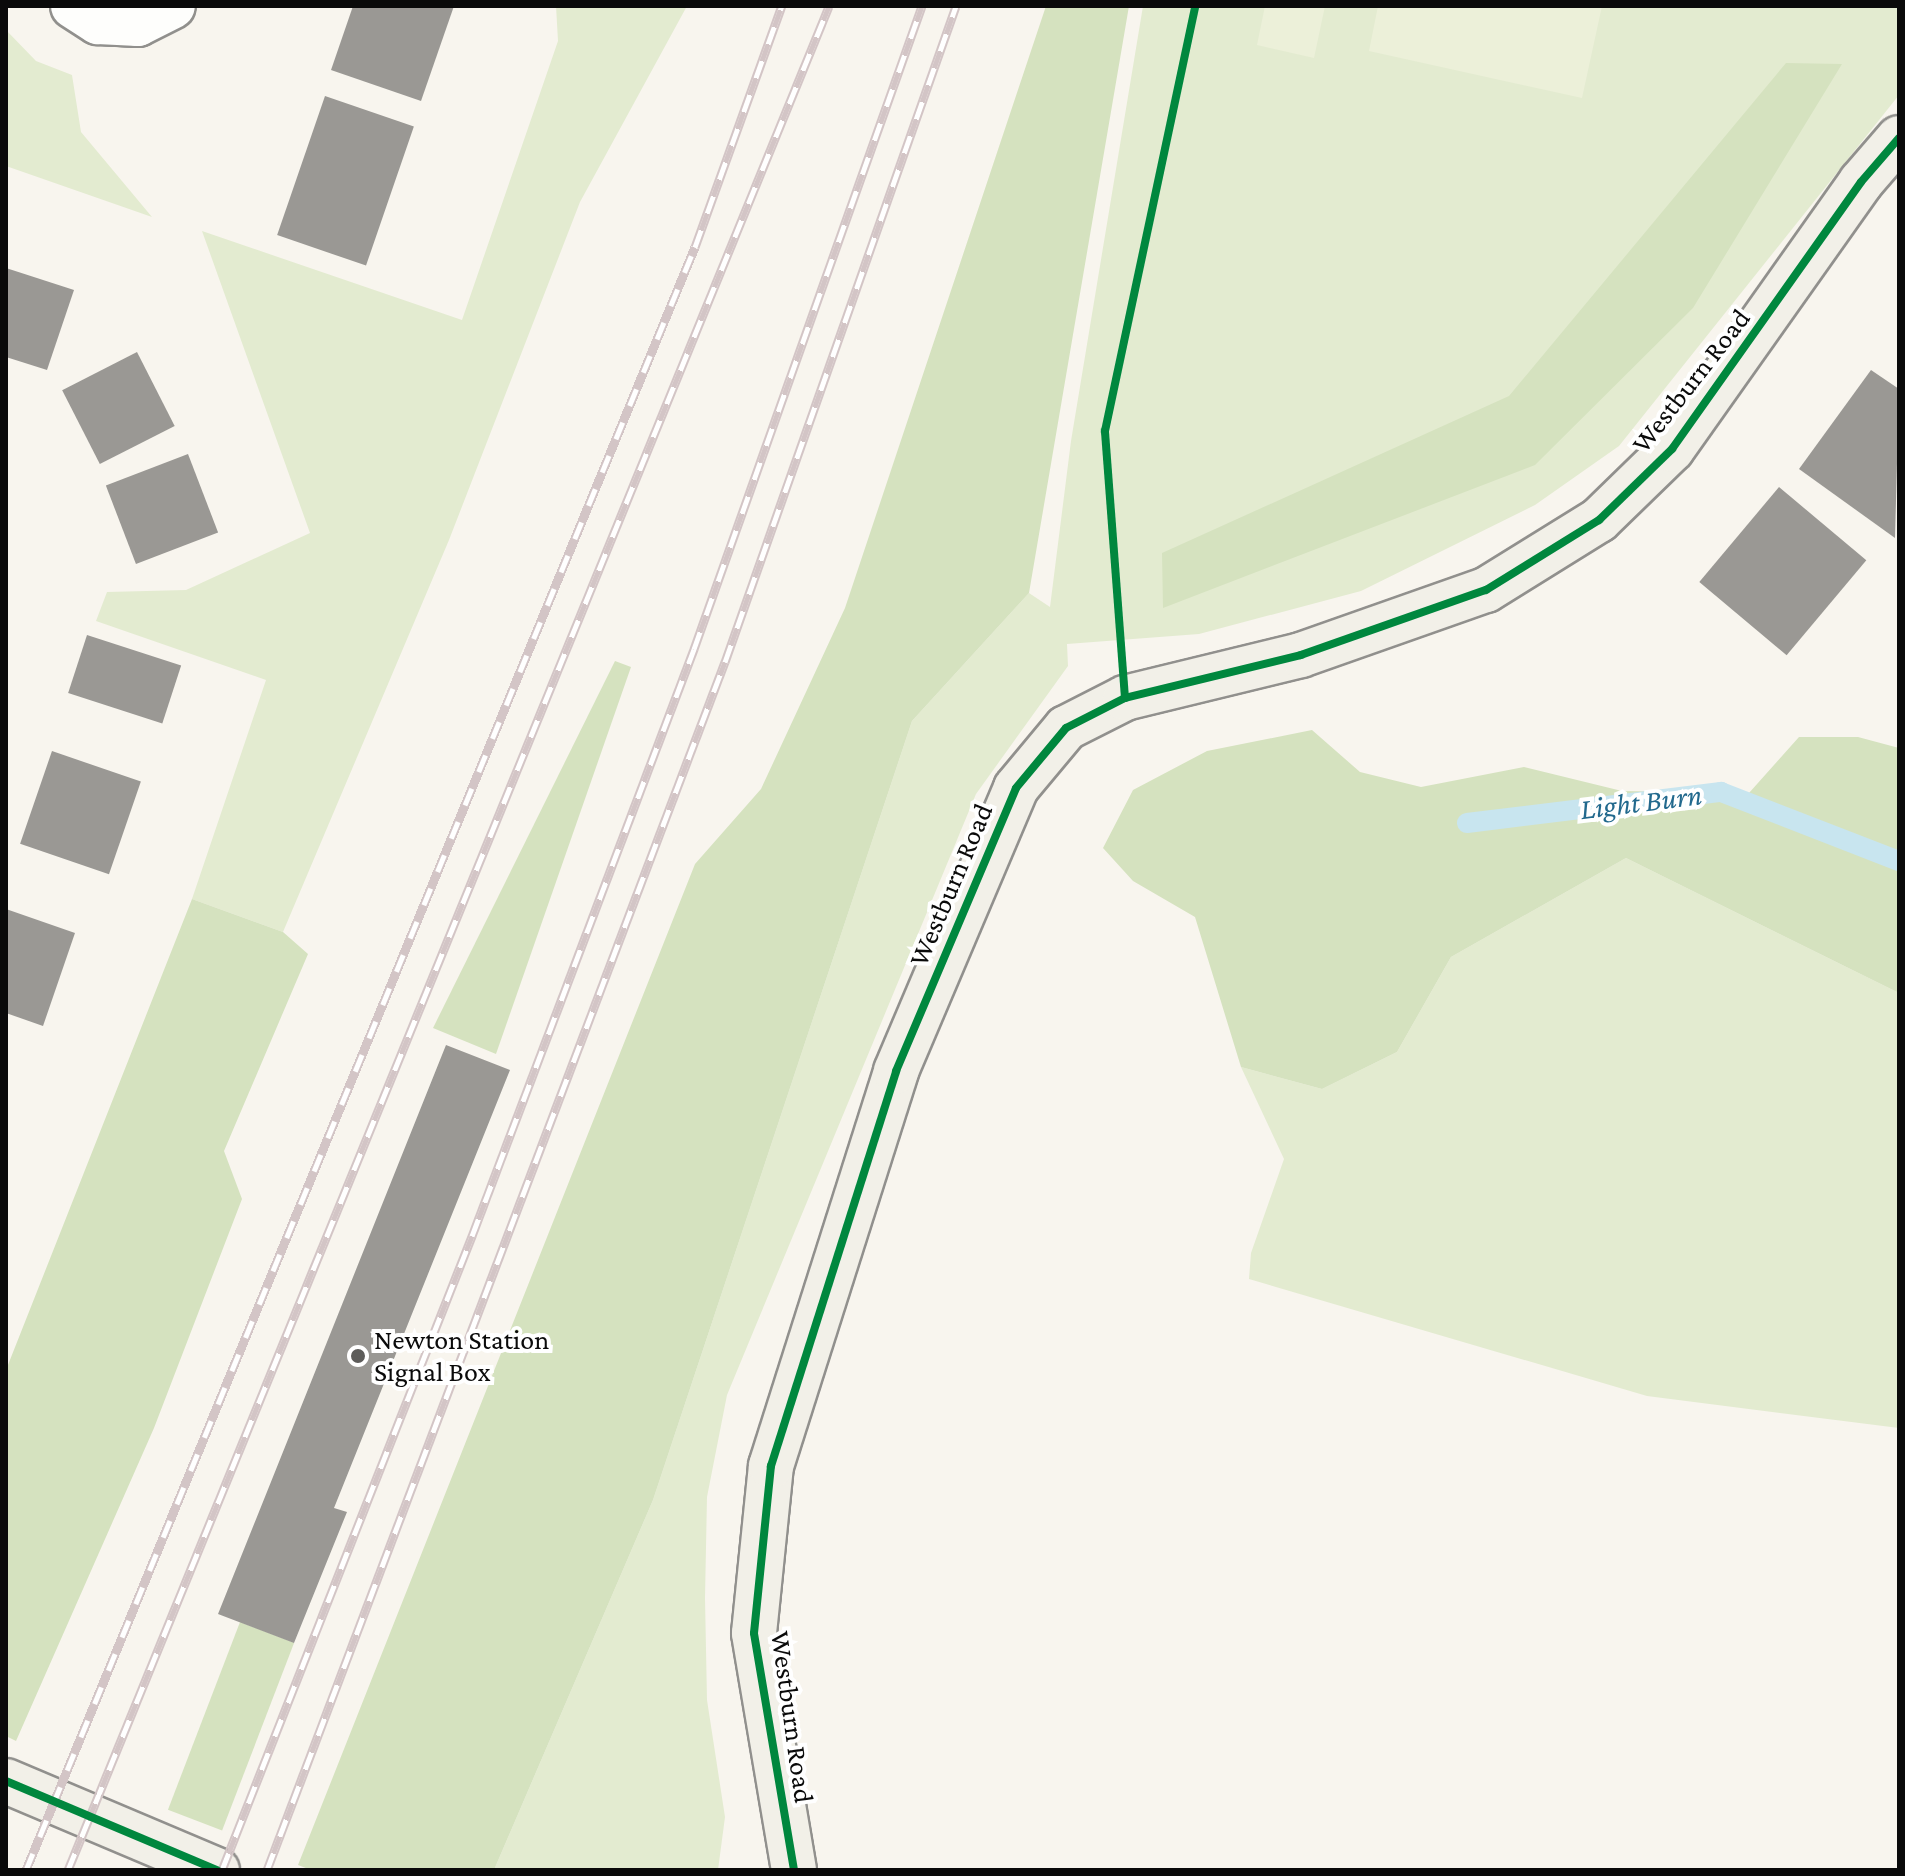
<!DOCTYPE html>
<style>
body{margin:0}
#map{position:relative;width:1905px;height:1876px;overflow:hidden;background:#f8f5ee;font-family:"Crimson Pro",serif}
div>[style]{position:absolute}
.green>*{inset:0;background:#e3ebd0}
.forest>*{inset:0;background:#d5e2bf;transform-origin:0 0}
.pitch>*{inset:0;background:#ecf0d9}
.stream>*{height:20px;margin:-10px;padding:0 10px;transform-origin:10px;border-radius:10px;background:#c8e5ef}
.building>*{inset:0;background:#9a9894;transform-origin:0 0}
.roads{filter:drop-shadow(2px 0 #91908d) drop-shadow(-2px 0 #91908d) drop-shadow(0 2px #91908d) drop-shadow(0 -2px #91908d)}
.street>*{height:44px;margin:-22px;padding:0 22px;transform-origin:22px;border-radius:22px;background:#fefefc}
.secondary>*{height:44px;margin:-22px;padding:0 22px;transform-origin:22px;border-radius:22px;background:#f2f0e8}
.rail>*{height:9px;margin-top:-4.5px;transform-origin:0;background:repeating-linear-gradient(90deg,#fff 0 18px,#d3c5c6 0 36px);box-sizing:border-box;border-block:2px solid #d3c5c6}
.cycleway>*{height:8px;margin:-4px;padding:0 4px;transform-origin:4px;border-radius:4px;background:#00873e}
.dots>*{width:22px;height:22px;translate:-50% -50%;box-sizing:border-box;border:4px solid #fff;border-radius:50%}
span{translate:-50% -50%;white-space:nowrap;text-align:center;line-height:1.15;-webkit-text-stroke:8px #fff;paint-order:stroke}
.street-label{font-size:28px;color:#0a0a0a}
.poi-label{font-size:28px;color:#0a0a0a}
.left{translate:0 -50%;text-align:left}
.water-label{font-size:30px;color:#22698d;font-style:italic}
.frame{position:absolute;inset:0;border:8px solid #0a0a0a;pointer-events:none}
</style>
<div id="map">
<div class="green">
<div style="clip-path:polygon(556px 6px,687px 6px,580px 202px,449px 540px,283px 932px,192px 899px,266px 680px,96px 621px,107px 592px,186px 590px,310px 533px,202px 231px,462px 320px,558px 41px)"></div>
<div style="clip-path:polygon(1143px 6px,1899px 6px,1899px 95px,1619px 446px,1535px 505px,1361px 591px,1199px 634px,1067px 644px,1068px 666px,976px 794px,727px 1395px,707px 1497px,705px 1598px,707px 1700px,725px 1817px,718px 1870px,494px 1870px,653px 1500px,912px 721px,1029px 593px,1050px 607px,1071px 441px)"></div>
<div style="clip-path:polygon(6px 30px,36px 61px,72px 75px,81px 132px,152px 217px,6px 166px)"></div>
<div style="clip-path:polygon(1626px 858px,1899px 993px,1899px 1428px,1647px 1396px,1249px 1279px,1251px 1253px,1284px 1159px,1241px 1067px,1322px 1089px,1397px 1052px,1451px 957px)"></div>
</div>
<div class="forest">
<div style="clip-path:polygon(1046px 6px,1129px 6px,1029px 593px,912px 721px,653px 1500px,494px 1870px,311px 1870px,298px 1865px,695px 864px,761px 789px,845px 608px)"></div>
<div style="clip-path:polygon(1786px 63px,1842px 64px,1693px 308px,1535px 465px,1163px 608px,1162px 553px,1509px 396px)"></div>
<div style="clip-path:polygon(615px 661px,631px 667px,496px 1054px,433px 1028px)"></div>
<div style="clip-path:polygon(1312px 730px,1360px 772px,1421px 787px,1524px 767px,1622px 791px,1749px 793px,1799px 737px,1858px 737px,1899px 748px,1899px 993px,1626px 858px,1451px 957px,1397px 1052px,1322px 1089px,1241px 1067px,1195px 917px,1133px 881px,1103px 848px,1133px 790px,1207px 751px)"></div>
<div style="clip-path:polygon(192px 899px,283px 932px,308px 954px,224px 1151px,242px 1199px,154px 1428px,16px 1741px,6px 1736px,6px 1370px)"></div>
<div style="left:240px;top:1622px;width:58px;height:201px;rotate:21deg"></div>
</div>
<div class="pitch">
<div style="clip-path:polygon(1265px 6px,1325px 6px,1314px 58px,1257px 45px)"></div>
<div style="clip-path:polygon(1378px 6px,1602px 6px,1582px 98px,1369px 51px)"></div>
</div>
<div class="stream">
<div style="left:1467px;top:823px;width:256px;rotate:-7deg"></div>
<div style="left:1721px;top:792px;width:191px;rotate:21.2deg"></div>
</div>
<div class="building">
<div style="clip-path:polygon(353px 6px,454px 6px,421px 101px,331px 70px)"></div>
<div style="left:325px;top:96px;width:94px;height:147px;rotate:19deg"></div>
<div style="clip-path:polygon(6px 268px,74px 290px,47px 370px,6px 357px)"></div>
<div style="left:137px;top:352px;width:83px;height:84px;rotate:63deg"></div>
<div style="clip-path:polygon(1871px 370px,1899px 389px,1895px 538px,1799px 469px)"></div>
<div style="left:188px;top:454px;width:84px;height:88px;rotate:69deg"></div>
<div style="left:1779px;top:487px;width:114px;height:124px;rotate:40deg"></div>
<div style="left:87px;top:635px;width:99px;height:61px;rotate:18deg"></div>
<div style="left:52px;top:751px;width:94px;height:98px;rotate:19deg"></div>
<div style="clip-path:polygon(6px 909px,75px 933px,43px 1026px,6px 1013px)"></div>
<div style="clip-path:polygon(446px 1045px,510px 1070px,334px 1508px,347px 1512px,294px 1643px,218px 1614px)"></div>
</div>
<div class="roads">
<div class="street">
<div style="left:73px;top:6px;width:30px;rotate:33deg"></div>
<div style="left:98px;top:22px;width:40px;rotate:2.9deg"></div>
<div style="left:138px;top:24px;width:39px;rotate:-27deg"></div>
</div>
<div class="secondary">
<div style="left:6px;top:1781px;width:229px;rotate:22.9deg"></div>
<div style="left:794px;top:1870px;width:240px;rotate:-99.6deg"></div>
<div style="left:754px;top:1633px;width:168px;rotate:-84.2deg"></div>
<div style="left:771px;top:1466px;width:414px;rotate:-72.4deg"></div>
<div style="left:896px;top:1071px;width:307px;rotate:-67deg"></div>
<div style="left:1016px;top:788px;width:78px;rotate:-50.2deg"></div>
<div style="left:1066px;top:728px;width:66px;rotate:-27deg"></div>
<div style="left:1125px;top:698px;width:181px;rotate:-13.7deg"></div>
<div style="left:1301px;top:655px;width:196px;rotate:-19.4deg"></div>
<div style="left:1486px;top:590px;width:133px;rotate:-31.8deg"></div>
<div style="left:1599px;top:520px;width:102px;rotate:-44.2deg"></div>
<div style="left:1672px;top:449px;width:327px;rotate:-54.7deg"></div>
<div style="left:1861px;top:182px;width:58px;rotate:-49.2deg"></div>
</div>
</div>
<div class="rail">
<div style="left:26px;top:1870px;width:1755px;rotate:-67.6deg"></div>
<div style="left:695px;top:247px;width:256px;rotate:-70.2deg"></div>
<div style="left:68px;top:1870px;width:2013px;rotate:-67.79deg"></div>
<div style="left:222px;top:1870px;width:682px;rotate:-68.48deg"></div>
<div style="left:472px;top:1236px;width:628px;rotate:-69.28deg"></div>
<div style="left:694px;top:649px;width:682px;rotate:-70.48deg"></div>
<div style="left:267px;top:1870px;width:1292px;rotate:-69.24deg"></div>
<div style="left:725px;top:662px;width:695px;rotate:-70.6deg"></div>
</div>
<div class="cycleway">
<div style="left:1125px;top:698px;width:268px;rotate:-94.3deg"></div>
<div style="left:1105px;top:431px;width:434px;rotate:-78deg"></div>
<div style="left:6px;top:1781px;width:229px;rotate:22.9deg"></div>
<div style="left:794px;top:1870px;width:240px;rotate:-99.6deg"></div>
<div style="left:754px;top:1633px;width:168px;rotate:-84.2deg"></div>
<div style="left:771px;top:1466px;width:414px;rotate:-72.4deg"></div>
<div style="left:896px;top:1071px;width:307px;rotate:-67deg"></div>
<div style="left:1016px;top:788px;width:78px;rotate:-50.2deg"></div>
<div style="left:1066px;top:728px;width:66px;rotate:-27deg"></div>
<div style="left:1125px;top:698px;width:181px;rotate:-13.7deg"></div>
<div style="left:1301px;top:655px;width:196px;rotate:-19.4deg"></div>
<div style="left:1486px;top:590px;width:133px;rotate:-31.8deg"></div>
<div style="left:1599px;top:520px;width:102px;rotate:-44.2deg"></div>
<div style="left:1672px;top:449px;width:327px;rotate:-54.7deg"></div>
<div style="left:1861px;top:182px;width:58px;rotate:-49.2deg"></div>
</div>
<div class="dots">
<div style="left:358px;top:1356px;background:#5d5c5a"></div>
</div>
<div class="street-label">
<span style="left:1691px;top:381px;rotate:-52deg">Westburn Road</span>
<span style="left:951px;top:885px;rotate:-67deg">Westburn Road</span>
<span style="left:792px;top:1717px;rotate:82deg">Westburn Road</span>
</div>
<div class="poi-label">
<span class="left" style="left:374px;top:1356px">Newton Station<br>Signal Box</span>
</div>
<div class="water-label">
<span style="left:1641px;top:802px;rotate:-7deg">Light Burn</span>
</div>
<div class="frame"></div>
</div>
